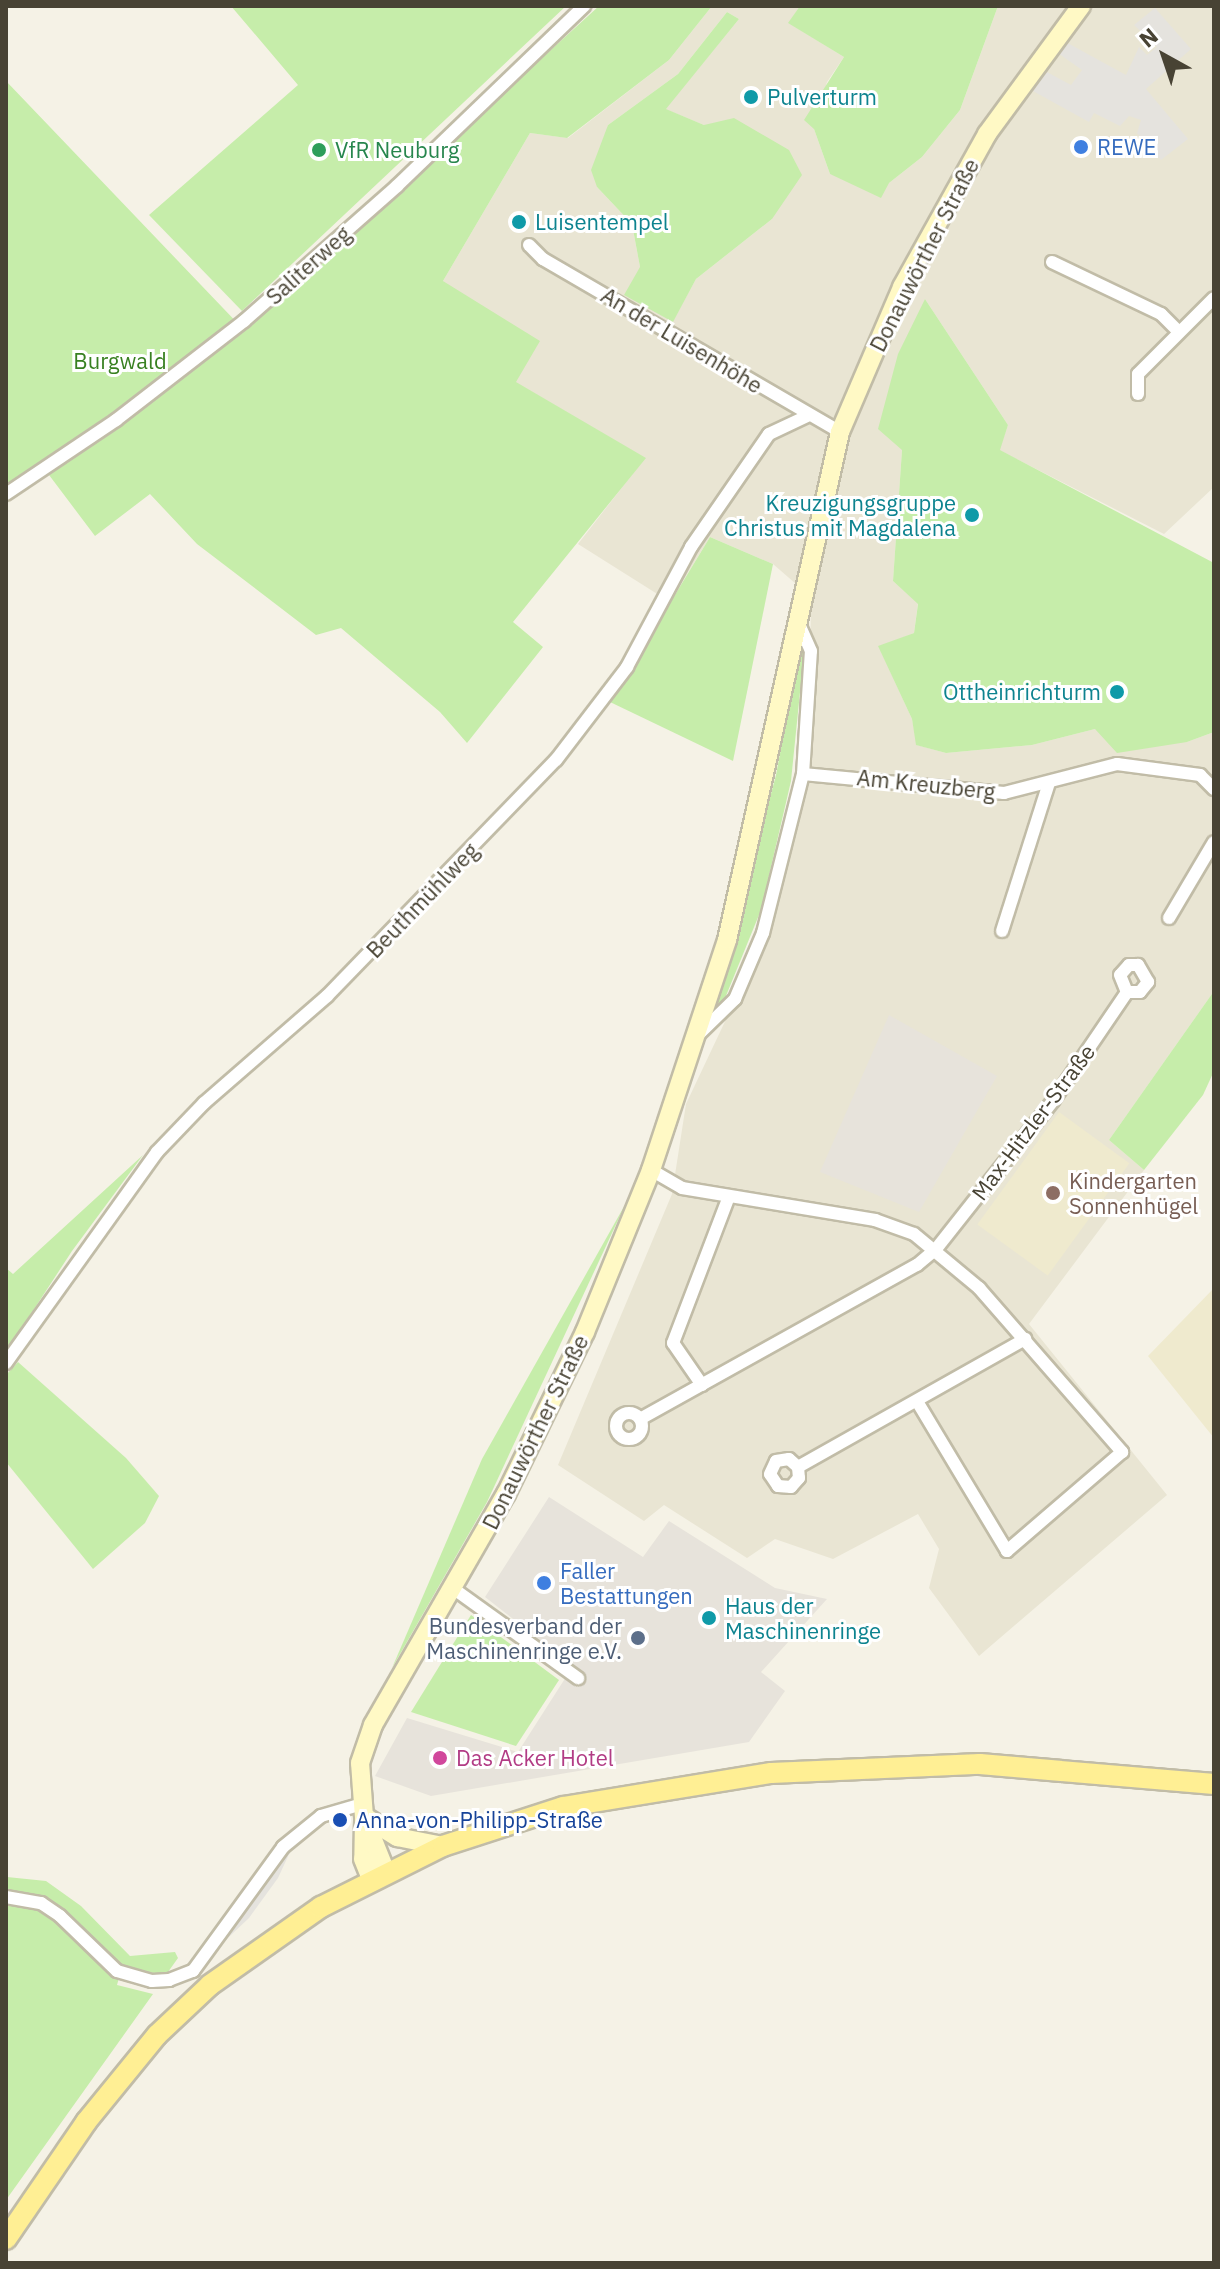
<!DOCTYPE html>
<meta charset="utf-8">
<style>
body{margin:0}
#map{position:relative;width:1220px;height:2269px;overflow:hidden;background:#f5f2e6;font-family:"IBM Plex Sans",sans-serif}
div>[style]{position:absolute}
.residential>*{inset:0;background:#e9e5d3}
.industrial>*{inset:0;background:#e7e3db}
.education>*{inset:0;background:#efeace;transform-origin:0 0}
.green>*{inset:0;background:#c6edaa}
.parking>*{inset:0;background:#e5e3de}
.roads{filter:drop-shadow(2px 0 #c1bca7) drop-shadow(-2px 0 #c1bca7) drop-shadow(0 2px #c1bca7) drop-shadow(0 -2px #c1bca7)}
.minor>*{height:12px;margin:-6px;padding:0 6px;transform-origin:6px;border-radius:6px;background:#fff}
.minor>.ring{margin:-6px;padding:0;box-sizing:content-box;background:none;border:12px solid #fff;border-radius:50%}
.secondary>*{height:18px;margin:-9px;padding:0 9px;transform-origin:9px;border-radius:9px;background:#fff9c5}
.primary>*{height:20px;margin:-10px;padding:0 10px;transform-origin:10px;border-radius:10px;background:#ffef94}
.dots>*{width:22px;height:22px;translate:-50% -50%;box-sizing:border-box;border:4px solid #fff;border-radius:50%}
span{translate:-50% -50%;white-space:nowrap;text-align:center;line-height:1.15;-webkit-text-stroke:6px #fff;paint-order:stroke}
.culture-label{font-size:22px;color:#0d838f}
.left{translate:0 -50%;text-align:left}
.right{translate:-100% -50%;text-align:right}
.shop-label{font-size:22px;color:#366cbe}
.leisure-label{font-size:22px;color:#27864d}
.street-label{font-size:22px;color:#484334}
.park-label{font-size:22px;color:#388021}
.education-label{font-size:22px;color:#785e54}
.service-label{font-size:22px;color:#4e5e75}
.hotel-label{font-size:22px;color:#b23c85}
.transit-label{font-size:22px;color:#164399}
.frame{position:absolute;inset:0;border:8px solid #484334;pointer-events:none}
.north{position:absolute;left:1124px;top:16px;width:80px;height:80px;-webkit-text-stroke:6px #fff;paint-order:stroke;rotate:320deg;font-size:22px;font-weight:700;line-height:32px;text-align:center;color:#484334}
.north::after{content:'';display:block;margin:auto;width:28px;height:36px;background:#484334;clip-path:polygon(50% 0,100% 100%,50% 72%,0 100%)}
</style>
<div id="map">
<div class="residential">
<div style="clip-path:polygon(evenodd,712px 6px,800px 6px,789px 23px,844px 57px,827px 82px,814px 129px,830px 174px,889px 183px,922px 157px,960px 110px,998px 6px,1214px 6px,1214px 487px,1164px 534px,999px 450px,1008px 425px,925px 299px,902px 450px,893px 581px,918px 603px,914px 633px,879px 647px,912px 719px,917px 745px,946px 753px,1032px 745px,1095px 729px,1187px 742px,1214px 732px,1214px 991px,1109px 1140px,1144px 1170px,1029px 1324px,1167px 1495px,979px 1656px,929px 1588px,939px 1549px,918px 1514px,833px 1559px,775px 1539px,747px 1558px,664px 1505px,644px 1521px,558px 1465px,672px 1194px,686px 1104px,772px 922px,809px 760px,811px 597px,773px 564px,710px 537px,670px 602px,578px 544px,645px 458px,515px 382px,443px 281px,530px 133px,568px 138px,669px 60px,712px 6px,727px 12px,739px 19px,665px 109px,704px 125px,772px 219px,696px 279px,673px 321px,640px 267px,632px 224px,597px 187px,608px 125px,678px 74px,727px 12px)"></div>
</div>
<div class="industrial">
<div style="clip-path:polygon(889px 1015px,997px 1076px,919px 1212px,820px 1172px)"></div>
<div style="clip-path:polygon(549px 1497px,643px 1557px,669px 1521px,775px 1588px,827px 1599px,761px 1672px,785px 1691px,749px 1742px,431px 1796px,375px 1776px,407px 1718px,518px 1752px,573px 1666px,485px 1597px)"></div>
</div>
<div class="education">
<div style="left:1059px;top:1112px;width:87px;height:139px;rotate:36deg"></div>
<div style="clip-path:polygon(1214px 1288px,1214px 1438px,1148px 1356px)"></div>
</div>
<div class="green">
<div style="clip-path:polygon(231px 6px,566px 6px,242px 311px,149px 215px,298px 85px)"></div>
<div style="clip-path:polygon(599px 6px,712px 6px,669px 60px,567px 138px,530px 133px,443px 281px,540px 341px,516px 382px,646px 458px,513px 622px,543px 647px,467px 743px,440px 712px,341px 628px,316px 635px,197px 544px,150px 494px,95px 536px,40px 463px,6px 486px,6px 81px,244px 330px)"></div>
<div style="clip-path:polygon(800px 6px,998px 6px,960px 110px,922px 157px,889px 183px,881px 198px,830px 174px,814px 129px,804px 120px,844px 57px,788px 23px)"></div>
<div style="clip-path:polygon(727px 12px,739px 19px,666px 109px,704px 125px,734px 118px,789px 150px,802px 175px,772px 219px,696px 279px,673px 322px,624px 295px,640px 267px,632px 224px,597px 187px,591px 170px,608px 125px,678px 74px)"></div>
<div style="clip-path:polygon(925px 299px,1008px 425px,1000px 450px,1214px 563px,1214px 732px,1187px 742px,1117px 753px,1095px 729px,1032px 745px,946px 753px,916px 745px,912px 719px,878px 646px,914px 633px,918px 604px,893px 581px,902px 450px,878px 429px,898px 354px)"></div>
<div style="clip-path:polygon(710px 537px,773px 564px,733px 761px,610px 702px)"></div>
<div style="clip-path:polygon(799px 651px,804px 653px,791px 781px,761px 910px,721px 1008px,714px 1006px,776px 775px)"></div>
<div style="clip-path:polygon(1214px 991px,1214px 1071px,1203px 1095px,1144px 1170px,1109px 1140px)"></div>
<div style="clip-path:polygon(143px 1155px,72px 1251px,8px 1349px,6px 1268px,13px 1274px)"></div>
<div style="clip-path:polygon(626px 1203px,487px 1502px,392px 1668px,482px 1459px)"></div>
<div style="clip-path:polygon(18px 1362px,126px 1458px,159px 1496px,145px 1523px,93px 1569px,6px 1462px,6px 1375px)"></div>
<div style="clip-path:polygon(471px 1615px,559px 1680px,516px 1746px,411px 1712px)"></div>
<div style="clip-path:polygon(7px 1877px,46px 1881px,81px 1906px,130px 1956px,175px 1952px,178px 1958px,168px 1972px,159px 1974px,122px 1967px,117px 1985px,153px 1994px,6px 2200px)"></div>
</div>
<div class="parking">
<div style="clip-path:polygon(1155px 8px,1191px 49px,1146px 89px,1188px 139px,1161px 160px,1137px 133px,1141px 120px,1129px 116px,1120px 126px,1094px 113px,1089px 122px,1033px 91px,1045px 71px,1071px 85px,1082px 70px,1055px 51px,1062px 40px,1126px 75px,1139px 47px,1147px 55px,1157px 47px,1134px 25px)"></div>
<div style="clip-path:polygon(296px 1839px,278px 1878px,249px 1918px,214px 1951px)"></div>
</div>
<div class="roads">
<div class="minor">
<div style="left:529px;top:245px;width:20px;rotate:45deg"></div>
<div style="left:543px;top:259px;width:344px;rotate:30.2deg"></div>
<div style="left:1052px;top:262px;width:121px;rotate:25.5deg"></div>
<div style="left:1161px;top:314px;width:23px;rotate:45deg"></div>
<div style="left:1138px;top:394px;width:20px;rotate:-90deg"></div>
<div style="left:1138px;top:374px;width:107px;rotate:-45deg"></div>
<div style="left:6px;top:494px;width:133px;rotate:-33.9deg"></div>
<div style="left:116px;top:420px;width:162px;rotate:-37.7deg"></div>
<div style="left:244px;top:321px;width:204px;rotate:-41.4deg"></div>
<div style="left:397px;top:186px;width:260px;rotate:-43.9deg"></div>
<div style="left:803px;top:774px;width:202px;rotate:5.4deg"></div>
<div style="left:1004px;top:793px;width:117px;rotate:-14.4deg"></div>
<div style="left:1117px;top:764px;width:84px;rotate:7.5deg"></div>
<div style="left:1200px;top:775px;width:20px;rotate:45deg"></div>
<div style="left:1169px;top:918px;width:88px;rotate:-59.4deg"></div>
<div style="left:1002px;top:931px;width:155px;rotate:-72.4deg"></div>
<div style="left:698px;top:1035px;width:52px;rotate:-44.2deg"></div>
<div style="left:735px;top:999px;width:72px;rotate:-67deg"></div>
<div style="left:763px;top:933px;width:164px;rotate:-75.9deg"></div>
<div style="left:803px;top:774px;width:123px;rotate:-86.3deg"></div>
<div style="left:811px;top:651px;width:32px;rotate:-114deg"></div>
<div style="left:651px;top:1170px;width:36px;rotate:30deg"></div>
<div style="left:682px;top:1188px;width:196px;rotate:9.4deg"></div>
<div style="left:875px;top:1220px;width:41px;rotate:19.7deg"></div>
<div style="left:914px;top:1234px;width:85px;rotate:39.7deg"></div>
<div style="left:979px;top:1288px;width:218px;rotate:48.9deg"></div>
<div style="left:1122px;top:1452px;width:152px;rotate:139.3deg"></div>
<div style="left:1007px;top:1551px;width:175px;rotate:-121deg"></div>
<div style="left:6px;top:1363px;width:259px;rotate:-54.4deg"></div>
<div style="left:157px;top:1152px;width:68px;rotate:-46.2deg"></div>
<div style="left:204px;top:1103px;width:163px;rotate:-41deg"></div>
<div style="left:327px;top:996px;width:329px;rotate:-45.9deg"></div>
<div style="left:556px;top:760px;width:117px;rotate:-52.6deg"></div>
<div style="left:627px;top:667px;width:136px;rotate:-61.9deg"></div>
<div style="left:691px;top:547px;width:137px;rotate:-55.4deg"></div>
<div style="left:769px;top:434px;width:42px;rotate:-25.3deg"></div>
<div style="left:702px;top:1385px;width:51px;rotate:-124.6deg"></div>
<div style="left:673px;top:1343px;width:154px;rotate:-69.1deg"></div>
<div class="ring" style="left:616px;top:1413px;width:14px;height:14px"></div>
<div style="left:640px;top:1419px;width:317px;rotate:-29.1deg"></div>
<div style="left:917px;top:1265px;width:25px;rotate:-40deg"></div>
<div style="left:936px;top:1249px;width:189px;rotate:-51.7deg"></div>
<div style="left:1053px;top:1101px;width:132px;rotate:-55.8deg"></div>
<div style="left:1127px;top:992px;width:13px"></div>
<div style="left:1140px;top:992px;width:13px;rotate:-51deg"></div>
<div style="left:1148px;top:982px;width:20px;rotate:-120deg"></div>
<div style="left:1138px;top:965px;width:9px;rotate:180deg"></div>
<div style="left:1129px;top:965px;width:13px;rotate:132deg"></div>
<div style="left:1120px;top:975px;width:18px;rotate:68deg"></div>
<div style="left:798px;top:1467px;width:11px;rotate:85deg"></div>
<div style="left:799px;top:1478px;width:12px;rotate:132deg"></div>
<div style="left:791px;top:1487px;width:13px;rotate:-176deg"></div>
<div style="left:778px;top:1486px;width:14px;rotate:-124deg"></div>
<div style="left:770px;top:1474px;width:14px;rotate:-65deg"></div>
<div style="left:776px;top:1461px;width:13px;rotate:-9deg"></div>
<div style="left:789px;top:1459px;width:12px;rotate:42deg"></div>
<div style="left:798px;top:1467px;width:261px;rotate:-29.4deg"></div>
<div style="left:454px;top:1589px;width:153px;rotate:35.7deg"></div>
<div style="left:6px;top:1897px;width:36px;rotate:10deg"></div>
<div style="left:41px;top:1903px;width:23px;rotate:34deg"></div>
<div style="left:60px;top:1916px;width:79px;rotate:44deg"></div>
<div style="left:117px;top:1971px;width:36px;rotate:16deg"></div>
<div style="left:152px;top:1981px;width:17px;rotate:-3deg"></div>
<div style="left:169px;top:1980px;width:26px;rotate:-21deg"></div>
<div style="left:193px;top:1971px;width:153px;rotate:-54deg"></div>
<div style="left:283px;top:1847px;width:49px;rotate:-39.2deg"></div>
<div style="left:321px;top:1816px;width:43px;rotate:-16.3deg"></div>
</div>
<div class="secondary">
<div style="left:365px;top:1817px;width:38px;rotate:32deg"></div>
<div style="left:397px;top:1837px;width:47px;rotate:11.1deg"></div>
<div style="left:364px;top:1820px;width:39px;rotate:91deg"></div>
<div style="left:363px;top:1859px;width:22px;rotate:68deg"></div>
<div style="left:386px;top:1872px;width:59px;rotate:-111.8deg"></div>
<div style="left:364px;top:1817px;width:54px;rotate:-94.2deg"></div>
<div style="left:360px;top:1763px;width:40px;rotate:-71.1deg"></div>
<div style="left:373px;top:1725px;width:267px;rotate:-60.1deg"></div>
<div style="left:506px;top:1494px;width:180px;rotate:-64deg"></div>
<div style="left:585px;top:1332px;width:175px;rotate:-67.8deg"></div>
<div style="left:651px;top:1170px;width:242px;rotate:-71.7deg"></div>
<div style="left:727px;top:940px;width:520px;rotate:-77.46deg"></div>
<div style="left:840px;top:432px;width:158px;rotate:-66.8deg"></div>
<div style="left:902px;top:287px;width:175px;rotate:-60.9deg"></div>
<div style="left:987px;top:134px;width:159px;rotate:-53.7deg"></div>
</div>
<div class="primary">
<div style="left:6px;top:2239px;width:142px;rotate:-55.6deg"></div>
<div style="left:86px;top:2122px;width:112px;rotate:-50.8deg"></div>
<div style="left:157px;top:2035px;width:73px;rotate:-43.3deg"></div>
<div style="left:210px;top:1985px;width:136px;rotate:-35.1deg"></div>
<div style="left:321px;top:1907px;width:136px;rotate:-26.6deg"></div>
<div style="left:443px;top:1846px;width:126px;rotate:-18deg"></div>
<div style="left:563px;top:1807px;width:211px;rotate:-9.3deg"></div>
<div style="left:771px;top:1773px;width:209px;rotate:-2.5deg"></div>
<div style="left:980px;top:1764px;width:235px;rotate:4.9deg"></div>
</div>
</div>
<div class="dots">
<div style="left:751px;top:97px;background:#0f9aa8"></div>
<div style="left:1081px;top:147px;background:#3f7fe0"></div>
<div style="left:319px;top:150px;background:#2e9e5b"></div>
<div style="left:519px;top:222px;background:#0f9aa8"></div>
<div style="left:972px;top:515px;background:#0f9aa8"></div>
<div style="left:1117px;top:692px;background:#0f9aa8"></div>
<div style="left:1053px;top:1193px;background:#8d6e63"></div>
<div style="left:544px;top:1583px;background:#3f7fe0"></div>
<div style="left:709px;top:1618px;background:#0f9aa8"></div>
<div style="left:638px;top:1638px;background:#5c6f8a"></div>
<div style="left:440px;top:1758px;background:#d1479c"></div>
<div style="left:340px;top:1820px;background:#1a4fb4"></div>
</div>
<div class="culture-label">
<span class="left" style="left:767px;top:97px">Pulverturm</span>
<span class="left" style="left:535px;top:222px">Luisentempel</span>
<span class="right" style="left:956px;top:515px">Kreuzigungsgruppe<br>Christus mit Magdalena</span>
<span class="right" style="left:1101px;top:692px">Ottheinrichturm</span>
<span class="left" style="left:725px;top:1618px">Haus der<br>Maschinenringe</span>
</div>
<div class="shop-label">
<span class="left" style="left:1097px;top:147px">REWE</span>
<span class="left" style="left:560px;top:1583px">Faller<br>Bestattungen</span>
</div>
<div class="leisure-label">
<span class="left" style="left:335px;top:150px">VfR Neuburg</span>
</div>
<div class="street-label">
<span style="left:924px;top:255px;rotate:-63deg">Donauwörther Straße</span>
<span style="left:308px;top:265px;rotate:-42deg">Saliterweg</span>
<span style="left:682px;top:340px;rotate:31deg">An der Luisenhöhe</span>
<span style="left:926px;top:784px;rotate:6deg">Am Kreuzberg</span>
<span style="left:422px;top:900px;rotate:-46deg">Beuthmühlweg</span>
<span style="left:1033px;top:1122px;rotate:-53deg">Max-Hitzler-Straße</span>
<span style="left:535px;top:1432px;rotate:-64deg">Donauwörther Straße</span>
</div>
<div class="park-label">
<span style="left:120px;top:361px">Burgwald</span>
</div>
<div class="education-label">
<span class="left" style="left:1069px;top:1193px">Kindergarten<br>Sonnenhügel</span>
</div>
<div class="service-label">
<span class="right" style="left:622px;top:1638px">Bundesverband der<br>Maschinenringe e.V.</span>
</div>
<div class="hotel-label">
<span class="left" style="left:456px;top:1758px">Das Acker Hotel</span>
</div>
<div class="transit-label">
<span class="left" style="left:356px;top:1820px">Anna-von-Philipp-Straße</span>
</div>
<div class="frame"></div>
<div class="north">N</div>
</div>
